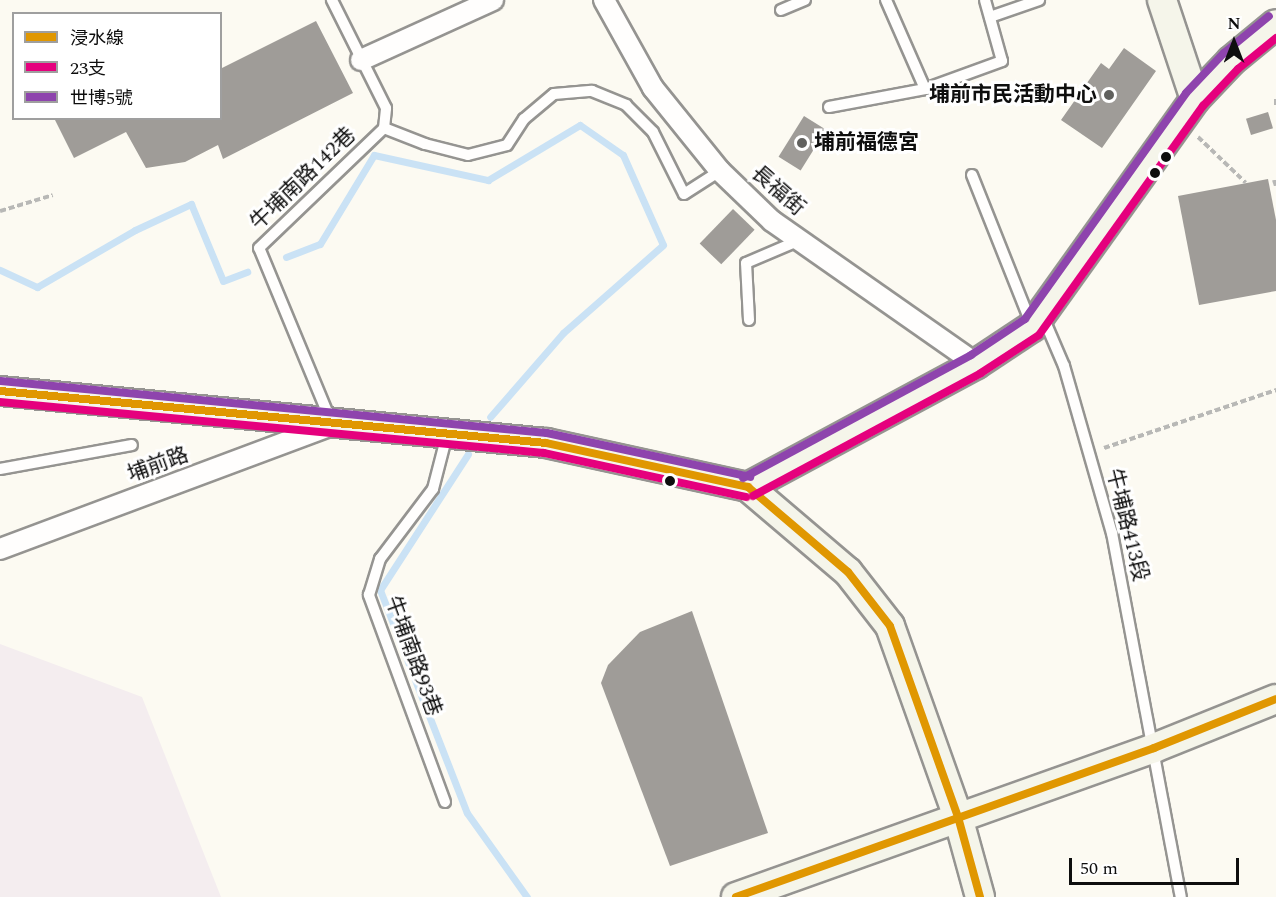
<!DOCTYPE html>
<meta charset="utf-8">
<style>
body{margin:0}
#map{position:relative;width:1276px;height:897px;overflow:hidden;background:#fcfaf2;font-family:Spectral,"Noto Sans TC",serif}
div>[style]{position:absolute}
.industrial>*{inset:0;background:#f4edef}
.stream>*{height:7px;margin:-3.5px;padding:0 3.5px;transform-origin:3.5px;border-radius:3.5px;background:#cae2f5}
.building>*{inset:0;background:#9f9c98;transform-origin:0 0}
.path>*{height:4px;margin-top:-2px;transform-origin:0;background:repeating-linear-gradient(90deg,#b8b8b6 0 6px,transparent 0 9px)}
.roads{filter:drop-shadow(2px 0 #959491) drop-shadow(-2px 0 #959491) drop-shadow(0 2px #959491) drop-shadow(0 -2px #959491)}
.lane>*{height:10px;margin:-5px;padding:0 5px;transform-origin:5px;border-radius:5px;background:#fffefd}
.street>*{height:20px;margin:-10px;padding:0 10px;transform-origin:10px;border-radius:10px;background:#fffefd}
.secondary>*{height:28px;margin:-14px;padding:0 14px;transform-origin:14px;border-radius:14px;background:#f5f5ea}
.bus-1>*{height:8px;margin:-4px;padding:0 4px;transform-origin:4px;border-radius:4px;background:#e09701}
.bus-2>*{height:8px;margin:-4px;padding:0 4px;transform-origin:4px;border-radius:4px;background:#e5007d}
.bus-3>*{height:8px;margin:-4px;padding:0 4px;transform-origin:4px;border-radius:4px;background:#8e44ad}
.dots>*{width:16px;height:16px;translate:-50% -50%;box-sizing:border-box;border:3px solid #fff;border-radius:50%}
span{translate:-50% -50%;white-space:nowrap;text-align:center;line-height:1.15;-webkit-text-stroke:6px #fff;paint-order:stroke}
.poi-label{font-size:21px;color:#0e0e0e;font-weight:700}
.right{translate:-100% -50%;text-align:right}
.left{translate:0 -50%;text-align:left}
.street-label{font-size:21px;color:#0e0e0e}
.legend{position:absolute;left:12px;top:12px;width:210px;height:108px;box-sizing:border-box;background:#fff;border:2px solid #9f9f9f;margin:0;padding:8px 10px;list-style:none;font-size:18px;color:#0e0e0e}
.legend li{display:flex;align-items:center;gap:12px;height:30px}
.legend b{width:30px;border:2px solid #9f9f9f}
.north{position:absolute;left:1204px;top:12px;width:60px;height:60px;-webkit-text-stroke:4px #fff;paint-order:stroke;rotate:0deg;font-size:16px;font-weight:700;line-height:24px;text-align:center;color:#0e0e0e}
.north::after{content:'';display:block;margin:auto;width:21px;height:27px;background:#0e0e0e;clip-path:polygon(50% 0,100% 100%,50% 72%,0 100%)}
.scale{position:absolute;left:1069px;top:858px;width:170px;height:27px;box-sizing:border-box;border:3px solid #0e0e0e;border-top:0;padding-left:8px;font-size:18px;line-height:21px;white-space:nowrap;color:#0e0e0e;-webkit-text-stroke:4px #fff;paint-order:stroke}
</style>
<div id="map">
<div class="industrial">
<div style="clip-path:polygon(0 644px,142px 697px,221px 897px,0 897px)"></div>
</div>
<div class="stream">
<div style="left:286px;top:257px;width:36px;rotate:-21deg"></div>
<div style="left:320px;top:244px;width:104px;rotate:-58.8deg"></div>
<div style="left:374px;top:155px;width:117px;rotate:12.4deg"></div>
<div style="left:488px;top:180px;width:107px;rotate:-30.9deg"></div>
<div style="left:580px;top:125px;width:52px;rotate:34.9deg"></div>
<div style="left:623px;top:155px;width:98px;rotate:66deg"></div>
<div style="left:663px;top:245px;width:133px;rotate:138.7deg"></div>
<div style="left:563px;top:333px;width:111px;rotate:131deg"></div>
<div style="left:0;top:270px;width:41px;rotate:24.7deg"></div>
<div style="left:37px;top:287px;width:113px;rotate:-30.2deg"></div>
<div style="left:135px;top:230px;width:62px;rotate:-24.9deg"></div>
<div style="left:191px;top:204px;width:83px;rotate:67.4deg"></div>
<div style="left:223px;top:281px;width:26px;rotate:-21deg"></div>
<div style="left:468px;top:454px;width:162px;rotate:122.9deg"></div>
<div style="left:380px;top:590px;width:239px;rotate:68.7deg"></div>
<div style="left:467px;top:813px;width:103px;rotate:54.5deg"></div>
</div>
<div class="building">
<div style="clip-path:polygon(316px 21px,353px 93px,223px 159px,218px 145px,185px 162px,146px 168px,126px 132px,74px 158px,54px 118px,220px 118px,220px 69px)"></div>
<div style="clip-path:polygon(1124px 48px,1156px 71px,1102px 148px,1061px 120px,1101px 63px,1109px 69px)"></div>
<div style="left:1268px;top:112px;width:17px;height:23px;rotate:73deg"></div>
<div style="left:804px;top:116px;width:26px;height:48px;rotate:32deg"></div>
<div style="clip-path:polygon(1268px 179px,1276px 220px,1276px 291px,1199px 305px,1178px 196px)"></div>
<div style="left:733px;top:209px;width:30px;height:48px;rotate:44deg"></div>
<div style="clip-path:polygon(692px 611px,768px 833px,670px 866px,601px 683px,608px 665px,640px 632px)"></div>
</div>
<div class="path">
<div style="left:1276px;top:99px;width:6px;rotate:90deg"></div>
<div style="left:1198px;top:137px;width:66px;rotate:43.8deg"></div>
<div style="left:1274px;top:180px;width:6px;rotate:72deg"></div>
<div style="left:0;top:211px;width:55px;rotate:-16.8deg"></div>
<div style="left:1104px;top:448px;width:182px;rotate:-18.6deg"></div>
</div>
<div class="roads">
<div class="lane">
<div style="left:886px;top:0;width:97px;rotate:66.3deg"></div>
<div style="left:925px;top:89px;width:82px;rotate:-20deg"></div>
<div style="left:1002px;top:61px;width:63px;rotate:-105.6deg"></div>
<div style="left:781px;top:10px;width:26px;rotate:-23deg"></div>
<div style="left:990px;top:17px;width:52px;rotate:-19.1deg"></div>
<div style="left:829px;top:107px;width:98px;rotate:-10.6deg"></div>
<div style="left:384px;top:128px;width:44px;rotate:21.3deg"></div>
<div style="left:425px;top:144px;width:44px;rotate:14.3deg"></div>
<div style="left:468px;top:155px;width:40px;rotate:-14.4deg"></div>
<div style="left:507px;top:145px;width:31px;rotate:-57deg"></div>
<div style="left:524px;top:119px;width:39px;rotate:-40deg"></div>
<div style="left:554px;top:94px;width:38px;rotate:-5deg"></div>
<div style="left:592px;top:91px;width:37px;rotate:22deg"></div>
<div style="left:626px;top:105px;width:38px;rotate:45deg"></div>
<div style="left:653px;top:132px;width:69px;rotate:63.4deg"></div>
<div style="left:684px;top:194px;width:43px;rotate:-32.6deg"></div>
<div style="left:972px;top:175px;width:159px;rotate:68.3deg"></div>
<div style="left:1043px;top:317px;width:53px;rotate:66.8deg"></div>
<div style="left:1064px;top:366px;width:174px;rotate:74deg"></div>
<div style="left:1112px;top:533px;width:370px;rotate:79.3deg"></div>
<div style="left:749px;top:320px;width:57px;rotate:-93deg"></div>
<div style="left:746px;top:263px;width:59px;rotate:-23.1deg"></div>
<div style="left:330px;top:419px;width:185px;rotate:-112.5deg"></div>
<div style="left:259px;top:248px;width:173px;rotate:-43.8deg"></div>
<div style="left:384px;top:128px;width:20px;rotate:-84deg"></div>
<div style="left:386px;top:108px;width:121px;rotate:-116.6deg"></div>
<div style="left:0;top:469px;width:134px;rotate:-10.3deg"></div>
<div style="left:445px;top:802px;width:221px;rotate:-110.2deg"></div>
<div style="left:369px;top:595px;width:38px;rotate:-73deg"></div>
<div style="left:380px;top:559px;width:88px;rotate:-52.9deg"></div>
<div style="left:433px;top:489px;width:56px;rotate:-75.5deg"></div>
</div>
<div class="street">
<div style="left:604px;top:0;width:101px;rotate:60.9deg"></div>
<div style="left:653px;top:88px;width:107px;rotate:51.1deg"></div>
<div style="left:720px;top:171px;width:72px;rotate:43.9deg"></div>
<div style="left:772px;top:221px;width:249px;rotate:35deg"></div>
<div style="left:361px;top:60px;width:145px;rotate:-24.4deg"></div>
<div style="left:0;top:549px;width:354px;rotate:-20.5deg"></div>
</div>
<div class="secondary">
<div style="left:1162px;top:0;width:104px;rotate:71.6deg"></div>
<div style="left:0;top:391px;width:548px;rotate:5.44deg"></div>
<div style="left:546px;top:443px;width:207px;rotate:12.3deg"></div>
<div style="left:748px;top:487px;width:131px;rotate:40.4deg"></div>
<div style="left:848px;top:572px;width:68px;rotate:52.1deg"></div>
<div style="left:890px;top:626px;width:203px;rotate:70.4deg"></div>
<div style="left:958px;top:817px;width:83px;rotate:74.6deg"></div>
<div style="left:748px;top:487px;width:259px;rotate:-28.3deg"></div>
<div style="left:976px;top:364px;width:67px;rotate:-33.5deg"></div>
<div style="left:1032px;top:327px;width:280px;rotate:-54.4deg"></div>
<div style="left:1195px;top:99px;width:52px;rotate:-46.5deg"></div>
<div style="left:1231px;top:61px;width:58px;rotate:-39.4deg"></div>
<div style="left:736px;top:897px;width:444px;rotate:-19.6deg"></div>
<div style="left:1154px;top:748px;width:131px;rotate:-21.9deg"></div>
</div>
</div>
<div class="bus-1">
<div style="left:0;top:391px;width:548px;rotate:5.44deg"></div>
<div style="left:546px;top:443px;width:207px;rotate:12.3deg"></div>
<div style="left:748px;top:487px;width:131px;rotate:40.4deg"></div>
<div style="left:848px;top:572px;width:68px;rotate:52.1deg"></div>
<div style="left:890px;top:626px;width:203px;rotate:70.4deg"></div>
<div style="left:958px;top:817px;width:83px;rotate:74.6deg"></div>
<div style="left:736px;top:897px;width:444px;rotate:-19.6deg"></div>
<div style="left:1154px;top:748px;width:131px;rotate:-21.9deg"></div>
</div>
<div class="bus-2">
<div style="left:0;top:402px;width:546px;rotate:5.36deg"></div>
<div style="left:544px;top:453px;width:207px;rotate:12.3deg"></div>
<div style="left:753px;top:496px;width:259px;rotate:-28.3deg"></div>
<div style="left:981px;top:373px;width:69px;rotate:-33.2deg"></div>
<div style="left:1039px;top:335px;width:282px;rotate:-54.4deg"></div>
<div style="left:1203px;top:106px;width:51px;rotate:-46.6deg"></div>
<div style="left:1238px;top:69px;width:49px;rotate:-39.2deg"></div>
</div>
<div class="bus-3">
<div style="left:1px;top:381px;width:548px;rotate:5.44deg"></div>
<div style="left:547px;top:433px;width:208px;rotate:12.2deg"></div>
<div style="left:743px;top:478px;width:259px;rotate:-28.3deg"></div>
<div style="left:971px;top:355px;width:65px;rotate:-33.7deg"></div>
<div style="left:1025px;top:319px;width:277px;rotate:-54.5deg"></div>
<div style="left:1186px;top:93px;width:55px;rotate:-46.5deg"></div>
<div style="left:1224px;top:53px;width:58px;rotate:-39.4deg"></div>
</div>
<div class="dots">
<div style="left:1109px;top:95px;background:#61615e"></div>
<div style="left:802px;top:143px;background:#61615e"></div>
<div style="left:1166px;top:157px;background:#0e0e0e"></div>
<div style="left:1155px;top:173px;background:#0e0e0e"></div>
<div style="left:670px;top:481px;background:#0e0e0e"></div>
</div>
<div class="poi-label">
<span class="right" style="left:1097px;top:95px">埔前市民活動中心</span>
<span class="left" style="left:814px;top:143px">埔前福德宮</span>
</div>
<div class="street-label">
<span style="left:303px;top:179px;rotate:-44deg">牛埔南路142巷</span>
<span style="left:778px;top:191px;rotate:41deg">長福街</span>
<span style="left:158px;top:465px;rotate:-20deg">埔前路</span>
<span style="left:1127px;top:525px;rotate:76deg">牛埔路413段</span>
<span style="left:413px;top:656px;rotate:70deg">牛埔南路93巷</span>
</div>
<ul class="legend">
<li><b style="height:8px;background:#e09701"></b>浸水線</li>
<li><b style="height:8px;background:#e5007d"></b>23支</li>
<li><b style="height:8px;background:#8e44ad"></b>世博5號</li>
</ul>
<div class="north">N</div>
<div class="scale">50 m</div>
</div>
